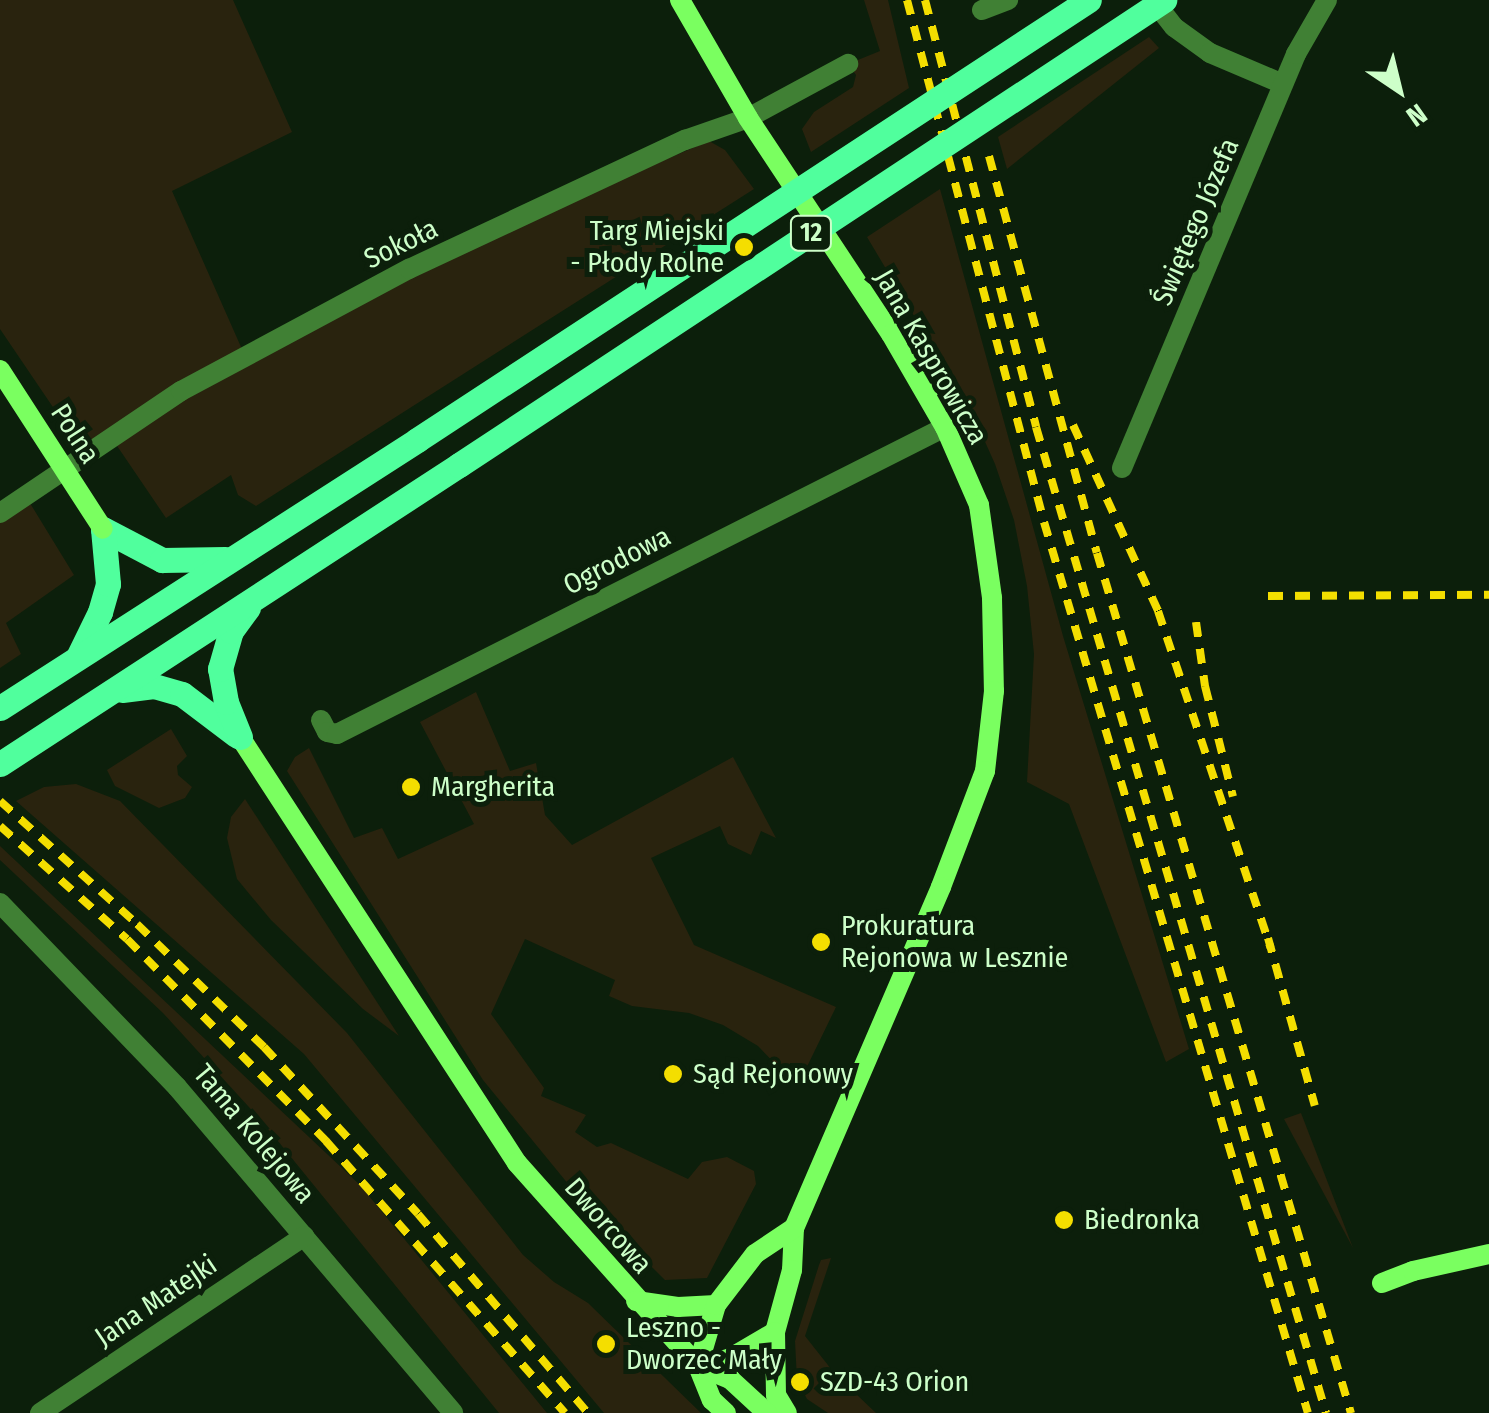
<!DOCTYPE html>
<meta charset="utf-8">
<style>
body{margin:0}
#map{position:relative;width:1489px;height:1413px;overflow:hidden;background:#0c1f0b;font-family:"Fira Sans Condensed",sans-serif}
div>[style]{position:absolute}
.green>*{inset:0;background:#29230e}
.street>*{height:20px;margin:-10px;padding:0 10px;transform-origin:10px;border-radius:10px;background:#408034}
.secondary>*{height:20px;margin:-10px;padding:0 10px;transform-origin:10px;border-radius:10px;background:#7aff60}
.primary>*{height:25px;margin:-12.5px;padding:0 12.5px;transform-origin:12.5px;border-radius:12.5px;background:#50ff9d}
.rail>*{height:8px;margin-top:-4px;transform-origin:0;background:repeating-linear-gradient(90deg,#f4de00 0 15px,transparent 0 27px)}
.secondary-bridge>*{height:20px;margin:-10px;padding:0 10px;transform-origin:10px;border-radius:10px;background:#7aff60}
.primary-bridge>*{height:25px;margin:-12.5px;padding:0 12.5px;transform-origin:12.5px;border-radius:12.5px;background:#50ff9d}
.dots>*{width:28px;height:28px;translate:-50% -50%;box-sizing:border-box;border:5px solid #0c1f0b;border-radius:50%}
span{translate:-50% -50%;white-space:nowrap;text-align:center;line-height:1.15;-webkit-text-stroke:10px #0c1f0b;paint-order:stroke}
.shield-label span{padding:2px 8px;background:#0c1f0b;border:2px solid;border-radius:8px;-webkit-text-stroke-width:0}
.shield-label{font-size:25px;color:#cdffc9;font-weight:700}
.street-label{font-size:28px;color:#cdffc9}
.poi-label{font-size:28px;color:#cdffc9}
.right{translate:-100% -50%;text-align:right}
.left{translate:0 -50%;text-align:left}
.north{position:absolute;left:1349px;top:40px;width:100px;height:100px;-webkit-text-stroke:8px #0c1f0b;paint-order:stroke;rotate:145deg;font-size:28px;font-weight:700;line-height:40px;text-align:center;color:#cdffc9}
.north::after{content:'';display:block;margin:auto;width:35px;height:45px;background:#cdffc9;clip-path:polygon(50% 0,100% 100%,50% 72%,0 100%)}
</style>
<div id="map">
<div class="green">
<div style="clip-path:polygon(0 0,233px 0,292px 132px,172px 191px,245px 356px,409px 269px,709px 141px,725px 150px,754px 189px,256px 506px,238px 495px,231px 475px,166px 518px,111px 437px,84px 453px,0 329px)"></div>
<div style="clip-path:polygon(864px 0,888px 0,909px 88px,811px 152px,802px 129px,814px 112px,853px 87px,856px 75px,848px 64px,880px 51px)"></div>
<div style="clip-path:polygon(1149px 37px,1159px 48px,1007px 169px,998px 137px)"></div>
<div style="clip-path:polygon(940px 189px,1063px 636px,1189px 1049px,1166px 1062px,1069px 804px,1027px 782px,1034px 654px,1027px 586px,1014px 520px,995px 464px,973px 415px,867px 237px)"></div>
<div style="clip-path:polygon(25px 495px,74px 575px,6px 623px,21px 654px,0 668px,0 513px)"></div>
<div style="clip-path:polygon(476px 692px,510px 771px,536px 763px,545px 815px,572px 845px,733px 757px,776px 838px,761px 831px,751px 855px,728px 844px,720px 826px,651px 858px,694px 945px,836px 1007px,801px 1079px,783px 1072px,758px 1046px,723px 1025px,689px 1013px,632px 1006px,609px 996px,615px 980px,525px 939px,491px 1014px,544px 1088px,541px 1096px,586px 1115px,575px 1132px,597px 1147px,611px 1143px,688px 1179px,702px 1162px,727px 1157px,754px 1171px,756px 1184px,707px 1278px,665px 1280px,569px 1185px,483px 1080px,287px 771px,295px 757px,309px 748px,354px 838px,382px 828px,398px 859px,474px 824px,420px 722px)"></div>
<div style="clip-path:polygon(171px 729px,187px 756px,177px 766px,178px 775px,192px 787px,185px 798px,159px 808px,115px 786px,107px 770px)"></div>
<div style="clip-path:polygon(76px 784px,120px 801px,347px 1033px,523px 1255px,554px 1282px,588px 1303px,701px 1413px,604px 1413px,304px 1054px,16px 801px,44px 787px)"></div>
<div style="clip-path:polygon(245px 799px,399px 1036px,363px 1009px,271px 920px,237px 879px,227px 838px,231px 817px)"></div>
<div style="clip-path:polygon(0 846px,360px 1185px,547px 1413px,499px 1413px,260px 1119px,163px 1013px,0 860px)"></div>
<div style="clip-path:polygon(1301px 1113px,1353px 1248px,1284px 1119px)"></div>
<div style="clip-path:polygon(831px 1258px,805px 1336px,835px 1374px,876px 1413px,828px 1413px,807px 1399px,797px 1380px,795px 1341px,819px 1265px,821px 1260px)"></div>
</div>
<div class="street">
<div style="left:1153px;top:0;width:34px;rotate:52deg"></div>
<div style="left:1174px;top:27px;width:44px;rotate:35.8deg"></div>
<div style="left:1210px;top:53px;width:79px;rotate:23deg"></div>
<div style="left:982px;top:10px;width:28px;rotate:-21deg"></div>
<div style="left:1122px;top:468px;width:449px;rotate:-67.2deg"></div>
<div style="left:1296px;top:54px;width:62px;rotate:-60.1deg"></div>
<div style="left:0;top:513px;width:218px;rotate:-34deg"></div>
<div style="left:181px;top:391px;width:259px;rotate:-28.2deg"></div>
<div style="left:409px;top:269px;width:305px;rotate:-25.1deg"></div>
<div style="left:685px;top:140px;width:67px;rotate:-19.2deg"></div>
<div style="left:748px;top:118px;width:114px;rotate:-28.4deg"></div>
<div style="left:321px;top:720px;width:13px;rotate:63deg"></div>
<div style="left:327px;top:732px;width:10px;rotate:11deg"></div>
<div style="left:337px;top:734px;width:681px;rotate:-26.79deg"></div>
<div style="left:0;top:903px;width:255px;rotate:46.1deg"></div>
<div style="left:177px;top:1087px;width:427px;rotate:49.7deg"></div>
<div style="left:40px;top:1413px;width:318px;rotate:-33.8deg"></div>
</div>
<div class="secondary">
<div style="left:680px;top:0;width:136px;rotate:60deg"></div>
<div style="left:748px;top:118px;width:259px;rotate:56.5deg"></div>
<div style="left:891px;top:334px;width:108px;rotate:59.9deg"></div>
<div style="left:945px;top:427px;width:85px;rotate:66.4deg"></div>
<div style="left:979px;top:505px;width:94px;rotate:82deg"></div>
<div style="left:992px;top:598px;width:93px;rotate:88.8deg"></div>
<div style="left:994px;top:691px;width:81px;rotate:96.4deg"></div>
<div style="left:985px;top:771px;width:124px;rotate:110.8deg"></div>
<div style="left:941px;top:887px;width:371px;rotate:113.3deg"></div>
<div style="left:794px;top:1228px;width:42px;rotate:92.7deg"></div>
<div style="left:792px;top:1270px;width:64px;rotate:105.3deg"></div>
<div style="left:775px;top:1332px;width:63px;rotate:89.1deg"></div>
<div style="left:776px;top:1395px;width:21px;rotate:59deg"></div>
<div style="left:240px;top:737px;width:508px;rotate:56.97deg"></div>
<div style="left:517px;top:1163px;width:272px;rotate:48.3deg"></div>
<div style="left:698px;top:1366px;width:37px;rotate:68deg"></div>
<div style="left:712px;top:1400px;width:19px;rotate:43deg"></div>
<div style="left:1382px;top:1283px;width:33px;rotate:-21deg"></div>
<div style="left:1413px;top:1271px;width:78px;rotate:-12.6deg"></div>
<div style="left:636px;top:1301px;width:42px;rotate:8.1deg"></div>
<div style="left:678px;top:1307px;width:38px;rotate:-3deg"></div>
<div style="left:698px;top:1366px;width:64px;rotate:-73.6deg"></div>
<div style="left:716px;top:1305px;width:64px;rotate:-52.6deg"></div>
<div style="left:755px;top:1254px;width:47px;rotate:-33.7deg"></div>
<div style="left:698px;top:1366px;width:32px;rotate:-13deg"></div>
<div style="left:729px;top:1359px;width:53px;rotate:-30.4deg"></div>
<div style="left:698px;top:1366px;width:35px;rotate:22deg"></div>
<div style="left:730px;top:1379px;width:50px;rotate:42.6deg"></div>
</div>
<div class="primary">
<div style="left:103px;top:529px;width:67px;rotate:27.7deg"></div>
<div style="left:162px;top:560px;width:63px;rotate:-0.9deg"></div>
<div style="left:78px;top:657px;width:50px;rotate:-63.9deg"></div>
<div style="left:100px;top:612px;width:29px;rotate:-74deg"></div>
<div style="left:108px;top:584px;width:55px;rotate:-95.2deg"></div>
<div style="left:122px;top:690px;width:32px;rotate:-7deg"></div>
<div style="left:154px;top:686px;width:29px;rotate:16deg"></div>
<div style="left:182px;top:694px;width:68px;rotate:37.2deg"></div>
<div style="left:0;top:708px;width:496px;rotate:-32.7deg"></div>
<div style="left:240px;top:737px;width:38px;rotate:-112deg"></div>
<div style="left:226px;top:702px;width:34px;rotate:-100deg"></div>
<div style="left:220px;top:669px;width:40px;rotate:-74deg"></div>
<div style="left:231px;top:631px;width:29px;rotate:-54deg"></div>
<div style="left:0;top:764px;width:548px;rotate:-33.08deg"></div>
</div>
<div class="rail">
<div style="left:907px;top:0;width:540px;rotate:75.29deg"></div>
<div style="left:1044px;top:522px;width:929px;rotate:73.5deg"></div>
<div style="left:925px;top:0;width:441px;rotate:75.4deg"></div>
<div style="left:1036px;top:427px;width:1028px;rotate:73.61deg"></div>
<div style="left:989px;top:156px;width:411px;rotate:74.8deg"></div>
<div style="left:1097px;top:553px;width:897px;rotate:73.55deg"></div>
<div style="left:1073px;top:425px;width:205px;rotate:65.4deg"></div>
<div style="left:1158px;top:611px;width:355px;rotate:71.5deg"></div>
<div style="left:1268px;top:596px;width:221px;rotate:-0.3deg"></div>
<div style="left:1196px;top:622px;width:65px;rotate:82deg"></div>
<div style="left:1205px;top:686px;width:114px;rotate:75.8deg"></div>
<div style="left:0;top:801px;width:184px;rotate:41.9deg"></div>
<div style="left:137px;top:924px;width:177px;rotate:44.1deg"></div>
<div style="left:264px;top:1047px;width:227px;rotate:47.3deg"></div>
<div style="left:418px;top:1214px;width:262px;rotate:49.5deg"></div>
<div style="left:0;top:826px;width:170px;rotate:41.7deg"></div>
<div style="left:127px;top:939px;width:284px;rotate:45.4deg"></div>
<div style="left:326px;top:1141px;width:362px;rotate:48.7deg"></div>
<div style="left:1268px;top:938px;width:174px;rotate:74.4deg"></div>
</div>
<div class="secondary-bridge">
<div style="left:0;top:370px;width:189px;rotate:57.1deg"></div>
</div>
<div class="primary-bridge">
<div style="left:417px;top:440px;width:803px;rotate:-33.22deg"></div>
<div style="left:459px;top:465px;width:845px;rotate:-33.41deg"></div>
</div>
<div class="dots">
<div style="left:744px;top:247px;background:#f4de00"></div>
<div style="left:411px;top:787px;background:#f4de00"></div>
<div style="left:821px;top:942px;background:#f4de00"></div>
<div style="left:673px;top:1074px;background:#f4de00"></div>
<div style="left:1064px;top:1220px;background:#f4de00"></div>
<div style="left:606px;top:1344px;background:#f4de00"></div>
<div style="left:800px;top:1382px;background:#f4de00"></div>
</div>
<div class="shield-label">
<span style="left:811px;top:233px">12</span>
</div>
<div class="street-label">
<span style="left:1196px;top:222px;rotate:-67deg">Świętego Józefa</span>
<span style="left:401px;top:244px;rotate:-26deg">Sokoła</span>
<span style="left:931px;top:357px;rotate:60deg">Jana Kasprowicza</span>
<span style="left:75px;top:434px;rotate:57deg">Polna</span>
<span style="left:617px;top:561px;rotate:-27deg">Ogrodowa</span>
<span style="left:254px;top:1134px;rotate:50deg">Tama Kolejowa</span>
<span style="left:608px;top:1226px;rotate:49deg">Dworcowa</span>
<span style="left:156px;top:1301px;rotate:-34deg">Jana Matejki</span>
</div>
<div class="poi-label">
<span class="right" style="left:724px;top:247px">Targ Miejski<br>- Płody Rolne</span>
<span class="left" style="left:431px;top:787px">Margherita</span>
<span class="left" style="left:841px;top:942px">Prokuratura<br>Rejonowa w Lesznie</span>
<span class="left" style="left:693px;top:1074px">Sąd Rejonowy</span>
<span class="left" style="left:1084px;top:1220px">Biedronka</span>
<span class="left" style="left:626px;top:1344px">Leszno -<br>Dworzec Mały</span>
<span class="left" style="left:820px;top:1382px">SZD-43 Orion</span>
</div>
<div class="north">N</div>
</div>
